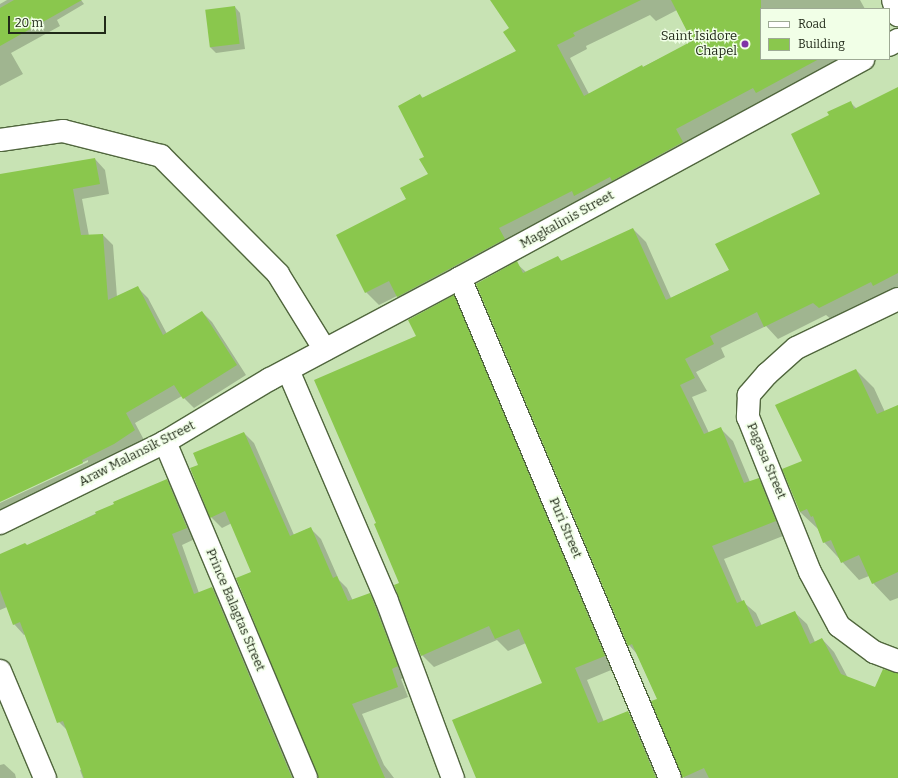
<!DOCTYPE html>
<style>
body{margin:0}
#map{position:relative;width:898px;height:778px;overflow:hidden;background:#c8e3b4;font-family:Bitter,serif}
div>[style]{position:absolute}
.shadow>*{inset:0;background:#0003}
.building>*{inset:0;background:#8ac74d;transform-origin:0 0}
.roads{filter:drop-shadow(1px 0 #50663d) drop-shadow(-1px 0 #50663d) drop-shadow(0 1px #50663d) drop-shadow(0 -1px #50663d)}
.street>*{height:22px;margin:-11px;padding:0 11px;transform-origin:11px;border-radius:11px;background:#fff}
.secondary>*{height:22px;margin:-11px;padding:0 11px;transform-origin:11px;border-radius:11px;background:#fff}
.dots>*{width:11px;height:11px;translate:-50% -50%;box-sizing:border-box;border:2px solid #f1ffe7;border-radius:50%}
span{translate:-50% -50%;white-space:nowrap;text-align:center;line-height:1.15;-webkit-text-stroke:3px #f1ffe7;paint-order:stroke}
.poi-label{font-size:13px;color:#212a19}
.right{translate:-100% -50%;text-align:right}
.street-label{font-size:13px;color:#212a19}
.legend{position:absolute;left:760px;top:8px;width:130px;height:52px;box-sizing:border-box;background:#f1ffe7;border:1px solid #9eaa95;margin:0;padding:5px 7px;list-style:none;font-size:12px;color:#212a19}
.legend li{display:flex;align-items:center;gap:8px;height:20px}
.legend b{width:20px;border:1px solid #9eaa95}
.scale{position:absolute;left:8px;top:16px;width:98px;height:18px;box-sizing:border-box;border:2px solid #212a19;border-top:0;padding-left:5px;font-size:12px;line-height:14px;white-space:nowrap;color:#212a19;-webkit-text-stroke:3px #f1ffe7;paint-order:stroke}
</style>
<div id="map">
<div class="shadow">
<div style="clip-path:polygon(7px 0,81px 0,84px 4px,57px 20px,60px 26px,11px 53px,23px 74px,0 86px,0 4px)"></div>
<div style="clip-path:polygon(evenodd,492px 0,860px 0,865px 9px,761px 9px,761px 59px,856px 59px,411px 310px,397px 296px,379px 305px,366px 292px,408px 200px,429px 175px,425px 157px,420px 95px,423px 98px,517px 51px,510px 28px,492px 0,677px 10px,693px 42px,589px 94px,570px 58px,587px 49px,586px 46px,650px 15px,656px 21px,677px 10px)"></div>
<div style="clip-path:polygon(235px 7px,240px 13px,245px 49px,216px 53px,210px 47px)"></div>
<div style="clip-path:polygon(898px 88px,898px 292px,832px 320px,826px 315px,778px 339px,766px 326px,721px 348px,725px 357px,696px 372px,707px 391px,692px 397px,709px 433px,720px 428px,733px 441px,750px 482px,759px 479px,771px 491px,788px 534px,724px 559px,742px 601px,756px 613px,762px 626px,794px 612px,807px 624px,815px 642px,822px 639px,834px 652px,848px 678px,875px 689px,898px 680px,898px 778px,684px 778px,658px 700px,637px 654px,629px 645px,516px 263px,526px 272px,558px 257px,562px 261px,633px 229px,646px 242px,671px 298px,730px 270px,822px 194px,830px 116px,850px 102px,857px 109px)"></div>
<div style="clip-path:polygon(95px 159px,105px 170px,109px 194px,82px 199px,89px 236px,103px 235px,113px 245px,117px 297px,138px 288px,148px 298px,167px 334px,202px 312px,212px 322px,246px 375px,194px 408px,182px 396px,135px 423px,144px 440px,0 517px,0 503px,88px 462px,88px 460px,0 501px,0 175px)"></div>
<div style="clip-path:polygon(454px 297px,466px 309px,616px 668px,587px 680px,604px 722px,628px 712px,640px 724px,664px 778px,477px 778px,543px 684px,526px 643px,508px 651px,497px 640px,434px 667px,422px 655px,400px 583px,377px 524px,417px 336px)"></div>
<div style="clip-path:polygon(856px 370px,874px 388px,885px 412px,898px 406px,898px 598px,890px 601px,873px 583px,869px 576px,859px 580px,824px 542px,818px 529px,800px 512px,803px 462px)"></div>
<div style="clip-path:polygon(244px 433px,254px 443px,294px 535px,310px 528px,321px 539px,339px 580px,347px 588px,353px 601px,370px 594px,380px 605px,408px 677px,401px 679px,408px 697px,362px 714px,384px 765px,394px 778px,319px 778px,252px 572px,232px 523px,222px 528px,211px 517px,199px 465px)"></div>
<div style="clip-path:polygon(167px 480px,177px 490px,197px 538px,182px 545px,199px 593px,212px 588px,223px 598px,298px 778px,83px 778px,80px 770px,82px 769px,69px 732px,59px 722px,26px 634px,24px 635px,14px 624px,7px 607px,0 610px,0 555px,27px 546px)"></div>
<div style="clip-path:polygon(4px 764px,15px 774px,16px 778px,0 778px,0 765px)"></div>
</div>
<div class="building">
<div style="clip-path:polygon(14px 0,82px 0,0 46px,0 8px)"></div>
<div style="clip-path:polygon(490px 0,641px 0,573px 33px,575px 36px,557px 45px,584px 96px,642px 65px,643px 67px,692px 41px,671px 0,761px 0,761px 59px,819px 59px,756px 93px,753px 88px,676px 129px,683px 142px,612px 181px,610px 177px,574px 196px,572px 191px,499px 228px,505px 239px,397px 297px,389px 281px,365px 293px,336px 235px,406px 199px,400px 188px,428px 174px,419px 159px,424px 157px,398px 106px,420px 94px,422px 98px,516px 51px,503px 32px,509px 28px)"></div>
<div style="left:235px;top:6px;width:38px;height:30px;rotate:83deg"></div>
<div style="clip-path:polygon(898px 87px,898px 273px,873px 286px,871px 282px,819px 308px,813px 303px,764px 327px,757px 312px,710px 336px,714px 344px,685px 359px,695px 378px,680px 385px,704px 434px,721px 427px,744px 483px,759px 478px,776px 521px,712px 546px,737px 603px,744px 600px,756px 627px,795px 611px,810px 644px,822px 638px,841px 674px,875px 687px,883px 669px,898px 673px,898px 778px,709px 778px,704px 768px,682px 778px,651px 701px,657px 699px,632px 644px,628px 646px,476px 284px,517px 261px,523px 273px,558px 256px,561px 261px,633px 228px,666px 300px,729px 270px,715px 244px,820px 194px,791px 134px,829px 115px,827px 112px,851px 101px,854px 109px)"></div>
<div style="clip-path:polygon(95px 158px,100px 184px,73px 189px,81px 235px,103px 234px,108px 300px,138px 286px,163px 335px,202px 311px,237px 365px,183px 399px,174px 385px,126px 413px,135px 430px,114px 444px,82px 460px,83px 463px,0 502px,0 174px)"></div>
<div style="clip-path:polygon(454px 295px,605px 656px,575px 668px,598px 723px,628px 711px,656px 778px,476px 778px,452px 720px,542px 683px,519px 629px,495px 639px,489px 626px,421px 656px,394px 585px,399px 583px,374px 524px,376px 523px,314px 380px,416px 336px,408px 320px)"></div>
<div style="clip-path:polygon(856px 369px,877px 414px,898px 405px,898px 572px,872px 584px,859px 555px,841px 563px,831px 540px,823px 543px,813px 516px,811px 517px,807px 509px,800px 512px,782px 469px,802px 461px,775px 405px)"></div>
<div style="clip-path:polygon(244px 432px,290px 536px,311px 527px,333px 578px,337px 576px,348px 601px,370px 593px,375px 606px,398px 666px,392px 669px,398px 687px,352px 704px,385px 778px,318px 778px,236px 578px,251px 572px,225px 511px,210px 518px,190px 468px,198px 465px,193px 453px)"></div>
<div style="clip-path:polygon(167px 479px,187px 528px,172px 534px,194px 594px,212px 587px,292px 778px,84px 778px,63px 721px,57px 723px,20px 622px,13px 625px,0 590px,0 554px,25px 543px,27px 545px,96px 514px,95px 512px,114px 504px,113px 502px)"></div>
</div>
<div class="roads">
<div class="street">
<div style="left:0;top:140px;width:64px;rotate:-8.1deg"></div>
<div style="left:63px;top:131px;width:101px;rotate:14.3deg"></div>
<div style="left:161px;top:156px;width:166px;rotate:45.2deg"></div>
<div style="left:278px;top:274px;width:89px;rotate:58.3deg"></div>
<div style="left:460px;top:278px;width:542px;rotate:67.22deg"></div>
<div style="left:898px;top:299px;width:113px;rotate:154.3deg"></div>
<div style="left:796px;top:348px;width:39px;rotate:138deg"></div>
<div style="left:767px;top:374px;width:28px;rotate:131deg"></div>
<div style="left:749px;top:395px;width:22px;rotate:93deg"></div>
<div style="left:748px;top:417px;width:167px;rotate:68.2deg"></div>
<div style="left:810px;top:572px;width:61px;rotate:61.8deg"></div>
<div style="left:839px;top:626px;width:44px;rotate:36.6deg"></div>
<div style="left:874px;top:652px;width:26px;rotate:21deg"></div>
<div style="left:288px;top:370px;width:251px;rotate:66.8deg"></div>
<div style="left:387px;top:601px;width:189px;rotate:69.6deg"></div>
<div style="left:165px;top:442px;width:364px;rotate:67.2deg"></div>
<div style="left:0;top:671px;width:116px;rotate:67.2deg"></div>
</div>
<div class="secondary">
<div style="left:893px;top:0;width:16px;rotate:72deg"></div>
<div style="left:889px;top:45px;width:10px;rotate:-29deg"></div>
<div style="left:0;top:523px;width:184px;rotate:-26.1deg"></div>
<div style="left:165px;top:442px;width:122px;rotate:-31deg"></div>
<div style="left:270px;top:379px;width:215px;rotate:-28deg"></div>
<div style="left:460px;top:278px;width:459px;rotate:-28.5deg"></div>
</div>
</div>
<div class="dots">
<div style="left:745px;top:44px;background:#8035a7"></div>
</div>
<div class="poi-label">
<span class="right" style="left:737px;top:44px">Saint Isidore<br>Chapel</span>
</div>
<div class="street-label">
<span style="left:567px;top:220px;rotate:-29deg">Magkalinis Street</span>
<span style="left:137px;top:454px;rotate:-27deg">Araw Malansik Street</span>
<span style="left:766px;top:461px;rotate:67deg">Pagasa Street</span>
<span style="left:565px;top:528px;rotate:67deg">Puri Street</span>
<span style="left:235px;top:610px;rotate:67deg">Prince Balagtas Street</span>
</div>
<ul class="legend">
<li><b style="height:5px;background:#fff"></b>Road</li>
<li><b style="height:11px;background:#8ac74d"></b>Building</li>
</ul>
<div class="scale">20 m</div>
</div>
